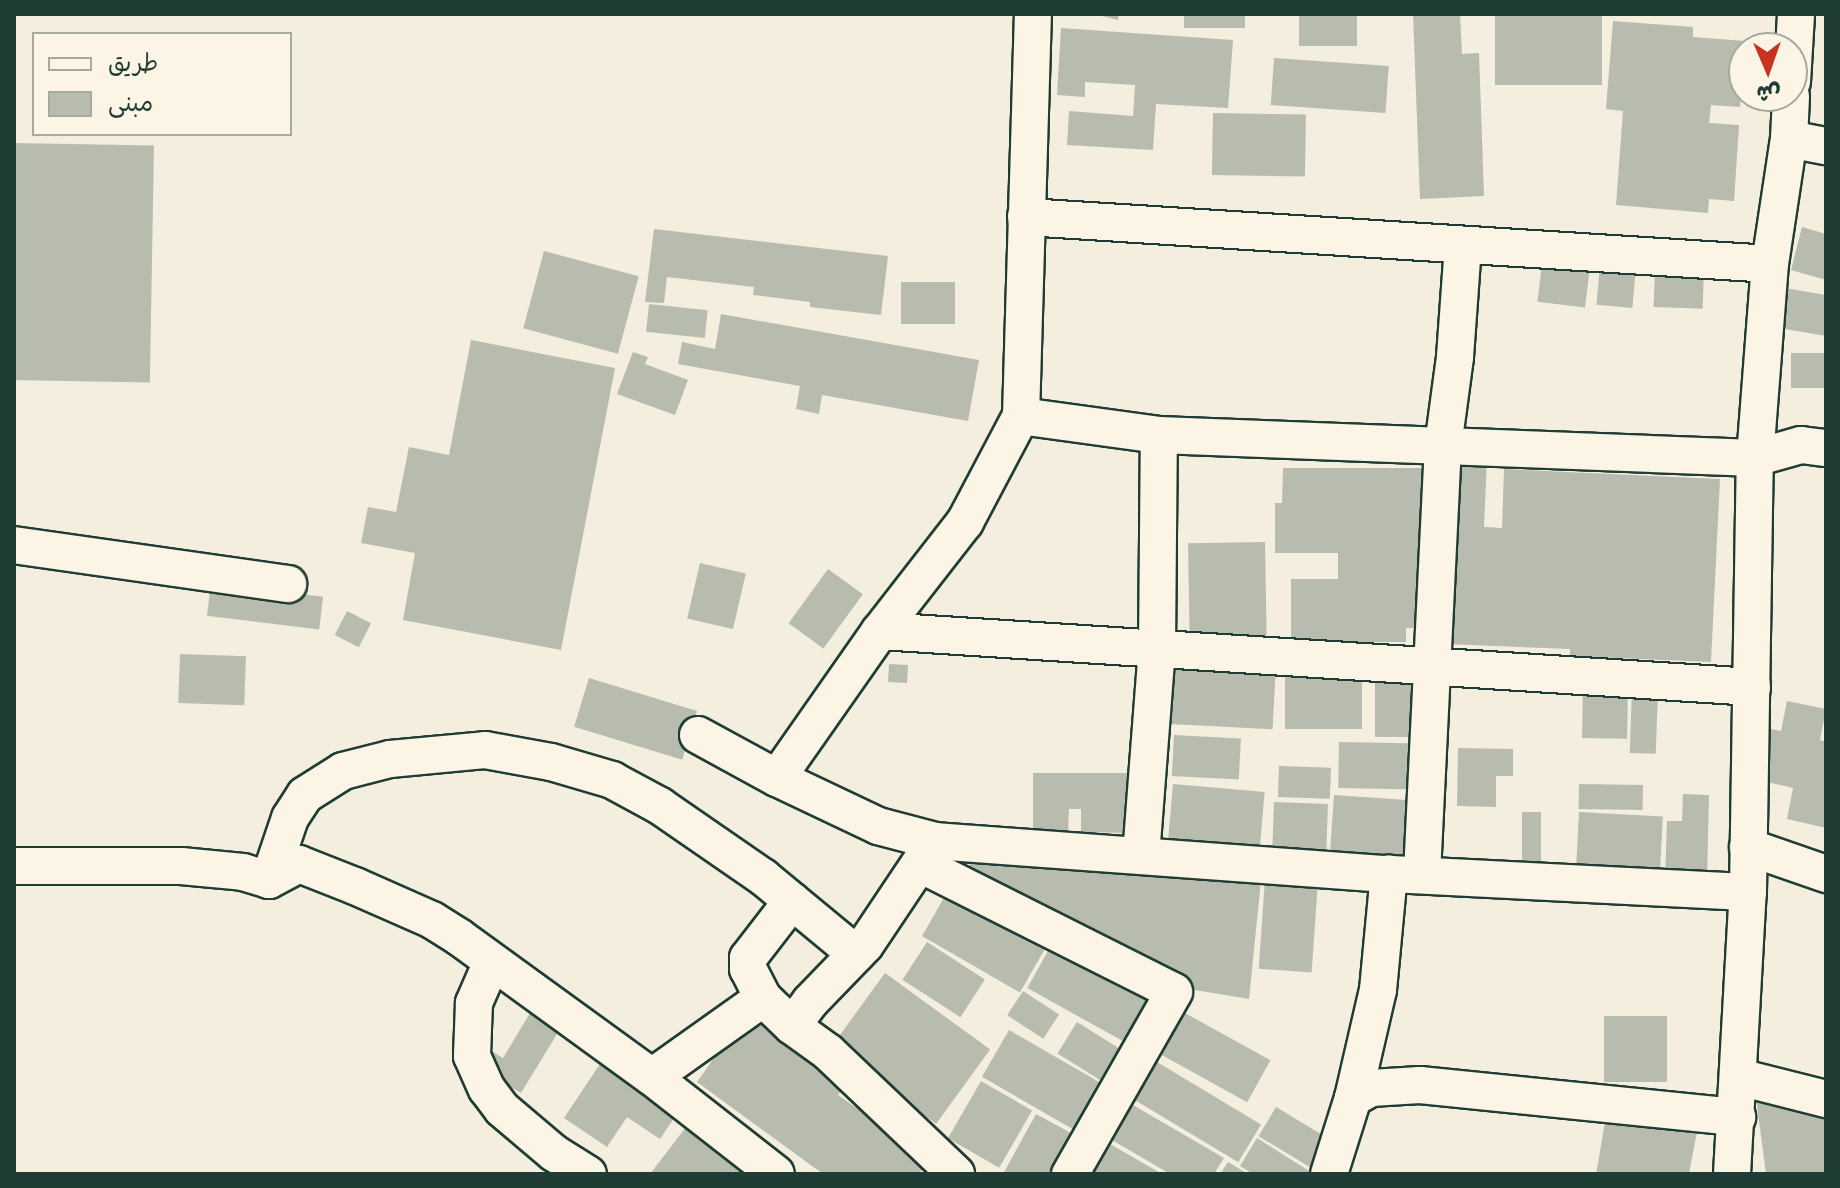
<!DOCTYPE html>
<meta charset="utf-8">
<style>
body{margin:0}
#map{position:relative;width:1840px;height:1188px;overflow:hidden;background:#f3eede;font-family:Delius,"Playpen Sans Arabic",sans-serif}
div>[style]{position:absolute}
.building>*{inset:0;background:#b8bcae;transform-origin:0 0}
.roads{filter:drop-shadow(2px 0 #1f3d34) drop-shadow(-2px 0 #1f3d34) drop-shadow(0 2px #1f3d34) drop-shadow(0 -2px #1f3d34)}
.minor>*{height:36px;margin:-18px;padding:0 18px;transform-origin:18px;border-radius:18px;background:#fcf5e5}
span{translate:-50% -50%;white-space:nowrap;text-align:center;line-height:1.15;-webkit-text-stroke:7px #fcf5e5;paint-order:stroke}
.frame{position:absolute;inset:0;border:16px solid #1f3d34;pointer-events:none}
.legend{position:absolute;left:32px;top:32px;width:260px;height:104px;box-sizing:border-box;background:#fcf5e5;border:2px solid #a4ab9e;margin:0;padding:10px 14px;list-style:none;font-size:24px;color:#1f3d34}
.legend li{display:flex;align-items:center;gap:16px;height:40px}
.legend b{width:40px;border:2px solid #a4ab9e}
.north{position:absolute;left:1728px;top:32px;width:80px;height:80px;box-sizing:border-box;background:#fcf5e5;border:2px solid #a4ab9e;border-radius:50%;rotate:178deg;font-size:22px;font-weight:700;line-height:32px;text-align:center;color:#1f3d34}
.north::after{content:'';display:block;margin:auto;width:28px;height:36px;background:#c8321e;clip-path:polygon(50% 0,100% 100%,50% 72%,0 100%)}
</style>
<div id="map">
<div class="building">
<div style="clip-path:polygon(1095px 14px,1119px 14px,1118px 20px)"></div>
<div style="left:1184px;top:14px;width:61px;height:14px"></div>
<div style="left:1299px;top:14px;width:58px;height:32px"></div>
<div style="clip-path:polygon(1413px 14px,1460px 14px,1462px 54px,1479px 53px,1484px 196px,1420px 199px)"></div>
<div style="left:1495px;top:14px;width:107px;height:71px"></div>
<div style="clip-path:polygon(1613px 21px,1693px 27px,1693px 37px,1745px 41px,1740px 107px,1711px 105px,1709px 123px,1739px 125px,1734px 201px,1709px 199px,1708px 213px,1616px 205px,1623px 111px,1606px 109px)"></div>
<div style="clip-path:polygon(1061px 28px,1233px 40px,1228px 108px,1156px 104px,1153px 150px,1067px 145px,1069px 111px,1133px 116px,1135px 85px,1085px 82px,1085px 97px,1057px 95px)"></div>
<div style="left:1274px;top:58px;width:115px;height:47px;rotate:4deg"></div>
<div style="left:1213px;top:113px;width:93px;height:62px;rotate:1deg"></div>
<div style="left:14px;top:143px;width:140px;height:237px;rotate:1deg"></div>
<div style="clip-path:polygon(1802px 227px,1826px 234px,1826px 280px,1791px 270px)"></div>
<div style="clip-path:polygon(654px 229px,888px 256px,881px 315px,810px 307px,810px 302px,753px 295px,754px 287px,667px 277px,664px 303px,645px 302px)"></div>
<div style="left:544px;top:251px;width:98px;height:80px;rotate:15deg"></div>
<div style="left:1542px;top:264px;width:48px;height:38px;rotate:7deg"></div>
<div style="left:1600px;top:265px;width:36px;height:40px;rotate:5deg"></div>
<div style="left:1655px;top:267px;width:49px;height:40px;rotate:2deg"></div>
<div style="left:901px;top:282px;width:54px;height:42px"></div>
<div style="clip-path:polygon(1785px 288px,1826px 295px,1826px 336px,1779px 328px)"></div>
<div style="left:649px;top:304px;width:59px;height:28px;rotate:6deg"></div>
<div style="clip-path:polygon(721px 314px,979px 360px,968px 421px,822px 395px,819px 414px,796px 409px,800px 386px,678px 364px,682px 342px,715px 349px)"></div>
<div style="clip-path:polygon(471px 340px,615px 368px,561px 650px,403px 620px,415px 553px,361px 543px,368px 507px,396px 512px,409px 447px,449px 455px)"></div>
<div style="clip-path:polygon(633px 352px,648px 357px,645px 364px,688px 380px,675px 415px,617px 394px)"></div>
<div style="left:1826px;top:353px;width:35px;height:35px;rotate:90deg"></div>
<div style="clip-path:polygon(1487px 460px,1484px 527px,1502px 528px,1504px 469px,1720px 479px,1711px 662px,1570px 656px,1570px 649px,1447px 644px,1456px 461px)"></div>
<div style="clip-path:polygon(1283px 468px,1431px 468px,1420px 628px,1406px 628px,1406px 642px,1291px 642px,1291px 579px,1338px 579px,1338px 553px,1275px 553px,1275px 503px,1282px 503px)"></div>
<div style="left:1265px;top:542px;width:93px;height:77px;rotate:89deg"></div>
<div style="left:700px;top:563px;width:47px;height:57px;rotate:13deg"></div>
<div style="left:828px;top:569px;width:43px;height:67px;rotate:36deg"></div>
<div style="left:211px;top:583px;width:113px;height:33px;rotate:7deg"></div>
<div style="left:347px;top:611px;width:27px;height:27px;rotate:27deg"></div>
<div style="left:180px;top:654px;width:66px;height:49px;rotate:2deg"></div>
<div style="left:1173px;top:661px;width:103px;height:63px;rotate:3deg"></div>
<div style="left:889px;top:664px;width:19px;height:18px;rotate:3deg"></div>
<div style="left:1285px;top:668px;width:77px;height:61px"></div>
<div style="left:1375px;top:675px;width:47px;height:62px"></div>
<div style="left:589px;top:678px;width:113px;height:51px;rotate:17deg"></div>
<div style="left:1583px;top:683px;width:45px;height:55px;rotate:1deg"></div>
<div style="left:1632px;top:689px;width:26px;height:64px;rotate:2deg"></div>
<div style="clip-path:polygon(1787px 701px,1826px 709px,1820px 740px,1826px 742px,1826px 828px,1787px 819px,1793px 788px,1754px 779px,1766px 728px,1781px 731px)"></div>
<div style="left:1174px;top:735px;width:67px;height:41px;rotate:3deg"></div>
<div style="left:1339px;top:742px;width:80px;height:46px;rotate:1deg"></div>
<div style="clip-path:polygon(1458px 748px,1513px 749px,1513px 776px,1496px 776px,1496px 807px,1457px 806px)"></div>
<div style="left:1279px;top:766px;width:52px;height:31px;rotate:2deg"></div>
<div style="clip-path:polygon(1033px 773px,1129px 773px,1129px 833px,1081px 832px,1081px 809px,1069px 809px,1068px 832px,1033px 832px)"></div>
<div style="left:1173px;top:784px;width:92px;height:55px;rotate:5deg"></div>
<div style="left:1579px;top:784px;width:64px;height:25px;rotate:1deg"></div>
<div style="clip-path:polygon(1683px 794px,1709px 795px,1707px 882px,1665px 881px,1667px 821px,1682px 821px)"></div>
<div style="left:1334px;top:795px;width:84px;height:61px;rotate:4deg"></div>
<div style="left:1274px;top:802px;width:54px;height:52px;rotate:2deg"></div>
<div style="left:1522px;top:812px;width:19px;height:54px"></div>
<div style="left:1579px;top:812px;width:84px;height:57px;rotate:3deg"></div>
<div style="clip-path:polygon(971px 852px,1261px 880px,1249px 999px,1189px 989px,968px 882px)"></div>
<div style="left:1265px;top:879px;width:53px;height:90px;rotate:4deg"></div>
<div style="left:952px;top:884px;width:113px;height:60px;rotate:30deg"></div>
<div style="left:1054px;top:940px;width:120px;height:55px;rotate:29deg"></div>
<div style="left:927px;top:942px;width:69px;height:45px;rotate:33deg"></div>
<div style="left:885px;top:973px;width:130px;height:92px;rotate:36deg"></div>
<div style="left:1023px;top:991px;width:43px;height:29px;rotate:33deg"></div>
<div style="clip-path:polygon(539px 998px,568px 1016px,521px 1093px,478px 1067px,488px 1049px,503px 1058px)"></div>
<div style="left:1176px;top:1008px;width:108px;height:48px;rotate:29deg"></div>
<div style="clip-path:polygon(746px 1013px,847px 1083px,838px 1095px,929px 1159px,919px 1174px,823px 1174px,697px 1082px)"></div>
<div style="left:1604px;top:1016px;width:63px;height:66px"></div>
<div style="left:1077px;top:1022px;width:57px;height:37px;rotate:32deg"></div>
<div style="left:1009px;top:1030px;width:112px;height:54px;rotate:30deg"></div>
<div style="clip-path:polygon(608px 1052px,684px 1103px,660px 1139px,627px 1117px,607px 1147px,564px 1118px)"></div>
<div style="left:1147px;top:1056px;width:133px;height:44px;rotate:31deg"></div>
<div style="left:981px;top:1081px;width:59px;height:66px;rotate:30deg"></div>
<div style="clip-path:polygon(1755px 1090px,1826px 1110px,1826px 1174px,1766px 1174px)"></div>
<div style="clip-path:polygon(1121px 1098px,1224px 1158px,1214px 1174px,1170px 1174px,1100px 1133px)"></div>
<div style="left:1276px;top:1107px;width:66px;height:34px;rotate:31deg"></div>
<div style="clip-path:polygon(1607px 1111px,1698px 1126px,1689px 1174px,1596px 1174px)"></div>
<div style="clip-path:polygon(696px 1114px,774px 1174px,650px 1174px)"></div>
<div style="clip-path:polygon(1036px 1114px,1080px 1138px,1060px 1174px,1003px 1174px)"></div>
<div style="clip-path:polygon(1098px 1137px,1162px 1174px,1076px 1174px)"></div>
<div style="clip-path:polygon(1257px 1138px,1314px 1174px,1253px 1174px,1240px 1166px)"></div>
<div style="clip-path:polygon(1228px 1162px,1248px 1174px,1220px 1174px)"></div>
</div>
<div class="roads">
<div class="minor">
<div style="left:1792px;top:82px;width:68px;rotate:-86.6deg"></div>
<div style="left:1789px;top:139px;width:38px;rotate:11deg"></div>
<div style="left:1026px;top:217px;width:745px;rotate:3.61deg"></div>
<div style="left:1021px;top:416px;width:139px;rotate:7.8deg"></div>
<div style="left:1159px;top:435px;width:596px;rotate:2.21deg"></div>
<div style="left:1755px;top:458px;width:48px;rotate:-15.8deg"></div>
<div style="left:1801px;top:445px;width:25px;rotate:7deg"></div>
<div style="left:14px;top:545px;width:277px;rotate:8.1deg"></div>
<div style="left:880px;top:631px;width:874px;rotate:3.67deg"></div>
<div style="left:698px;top:735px;width:90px;rotate:28.6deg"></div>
<div style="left:777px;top:778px;width:112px;rotate:25.4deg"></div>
<div style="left:878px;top:826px;width:59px;rotate:14.7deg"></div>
<div style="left:935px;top:841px;width:455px;rotate:4.2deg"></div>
<div style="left:1389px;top:874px;width:359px;rotate:2.9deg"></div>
<div style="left:777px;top:778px;width:179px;rotate:-55deg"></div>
<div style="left:880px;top:631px;width:138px;rotate:-52.1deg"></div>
<div style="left:965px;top:522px;width:120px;rotate:-62.2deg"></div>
<div style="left:1021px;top:416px;width:402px;rotate:-88.3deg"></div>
<div style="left:932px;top:845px;width:120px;rotate:123.8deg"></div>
<div style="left:865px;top:945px;width:79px;rotate:134deg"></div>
<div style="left:810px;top:1002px;width:30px;rotate:127deg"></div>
<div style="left:792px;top:1026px;width:44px;rotate:35.8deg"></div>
<div style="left:828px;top:1052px;width:177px;rotate:43.6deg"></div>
<div style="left:1748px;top:847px;width:83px;rotate:19.1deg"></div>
<div style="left:1141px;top:856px;width:207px;rotate:-85.6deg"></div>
<div style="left:1157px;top:650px;width:215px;rotate:-89.5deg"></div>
<div style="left:920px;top:864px;width:284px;rotate:26.7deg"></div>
<div style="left:1174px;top:992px;width:210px;rotate:119.7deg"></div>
<div style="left:14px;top:866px;width:167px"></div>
<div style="left:181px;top:866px;width:62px;rotate:5.5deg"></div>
<div style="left:243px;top:872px;width:27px;rotate:17deg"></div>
<div style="left:269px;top:880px;width:34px;rotate:-28deg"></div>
<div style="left:299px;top:864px;width:60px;rotate:21.4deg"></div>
<div style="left:355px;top:886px;width:84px;rotate:23.8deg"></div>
<div style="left:432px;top:920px;width:32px;rotate:32deg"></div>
<div style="left:459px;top:937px;width:238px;rotate:36deg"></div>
<div style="left:652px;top:1077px;width:157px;rotate:38deg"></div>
<div style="left:1422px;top:874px;width:429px;rotate:-87.2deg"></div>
<div style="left:1443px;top:446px;width:90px;rotate:-82.3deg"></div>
<div style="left:1455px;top:357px;width:112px;rotate:-85.9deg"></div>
<div style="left:269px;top:880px;width:65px;rotate:-71.3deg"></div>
<div style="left:290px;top:818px;width:27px;rotate:-57deg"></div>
<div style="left:305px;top:795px;width:45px;rotate:-32.3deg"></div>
<div style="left:343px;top:771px;width:49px;rotate:-14.3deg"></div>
<div style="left:390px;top:759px;width:95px;rotate:-5.4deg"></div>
<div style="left:485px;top:750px;width:67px;rotate:10.3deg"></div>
<div style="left:551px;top:762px;width:64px;rotate:16.4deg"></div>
<div style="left:612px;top:780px;width:55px;rotate:28.4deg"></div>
<div style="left:660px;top:806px;width:125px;rotate:34.6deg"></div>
<div style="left:763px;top:877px;width:121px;rotate:39.6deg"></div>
<div style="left:491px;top:964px;width:43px;rotate:113.6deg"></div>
<div style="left:474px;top:1003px;width:53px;rotate:92.2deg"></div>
<div style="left:472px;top:1056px;width:36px;rotate:66deg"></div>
<div style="left:487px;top:1089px;width:25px;rotate:53deg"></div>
<div style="left:502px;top:1109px;width:68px;rotate:40.2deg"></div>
<div style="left:554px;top:1153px;width:40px;rotate:32deg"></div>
<div style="left:763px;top:998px;width:33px;rotate:-117deg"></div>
<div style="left:748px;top:969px;width:11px;rotate:-90deg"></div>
<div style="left:748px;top:958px;width:72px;rotate:-52.3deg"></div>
<div style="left:652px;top:1077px;width:136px;rotate:-35.4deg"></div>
<div style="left:763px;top:998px;width:40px;rotate:44deg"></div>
<div style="left:1739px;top:1077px;width:90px;rotate:14.2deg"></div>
<div style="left:1353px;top:1098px;width:21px;rotate:-29deg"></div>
<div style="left:1371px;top:1088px;width:49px;rotate:-3.5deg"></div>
<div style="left:1420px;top:1085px;width:319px;rotate:5.8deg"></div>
<div style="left:1329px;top:1174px;width:80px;rotate:-72.5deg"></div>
<div style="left:1353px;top:1098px;width:111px;rotate:-77deg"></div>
<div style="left:1378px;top:990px;width:117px;rotate:-84.6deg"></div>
<div style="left:1732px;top:1174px;width:282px;rotate:-86.8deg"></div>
<div style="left:1748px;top:892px;width:434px;rotate:-89.1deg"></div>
<div style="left:1755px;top:458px;width:195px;rotate:-85.6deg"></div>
<div style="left:1770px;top:264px;width:126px;rotate:-81.4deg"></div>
<div style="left:1789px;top:139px;width:43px;rotate:-87.3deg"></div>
</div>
</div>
<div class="frame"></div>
<ul class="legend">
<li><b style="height:10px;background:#fcf5e5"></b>طريق</li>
<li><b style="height:22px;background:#b8bcae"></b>مبنى</li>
</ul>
<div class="north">ش</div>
</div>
